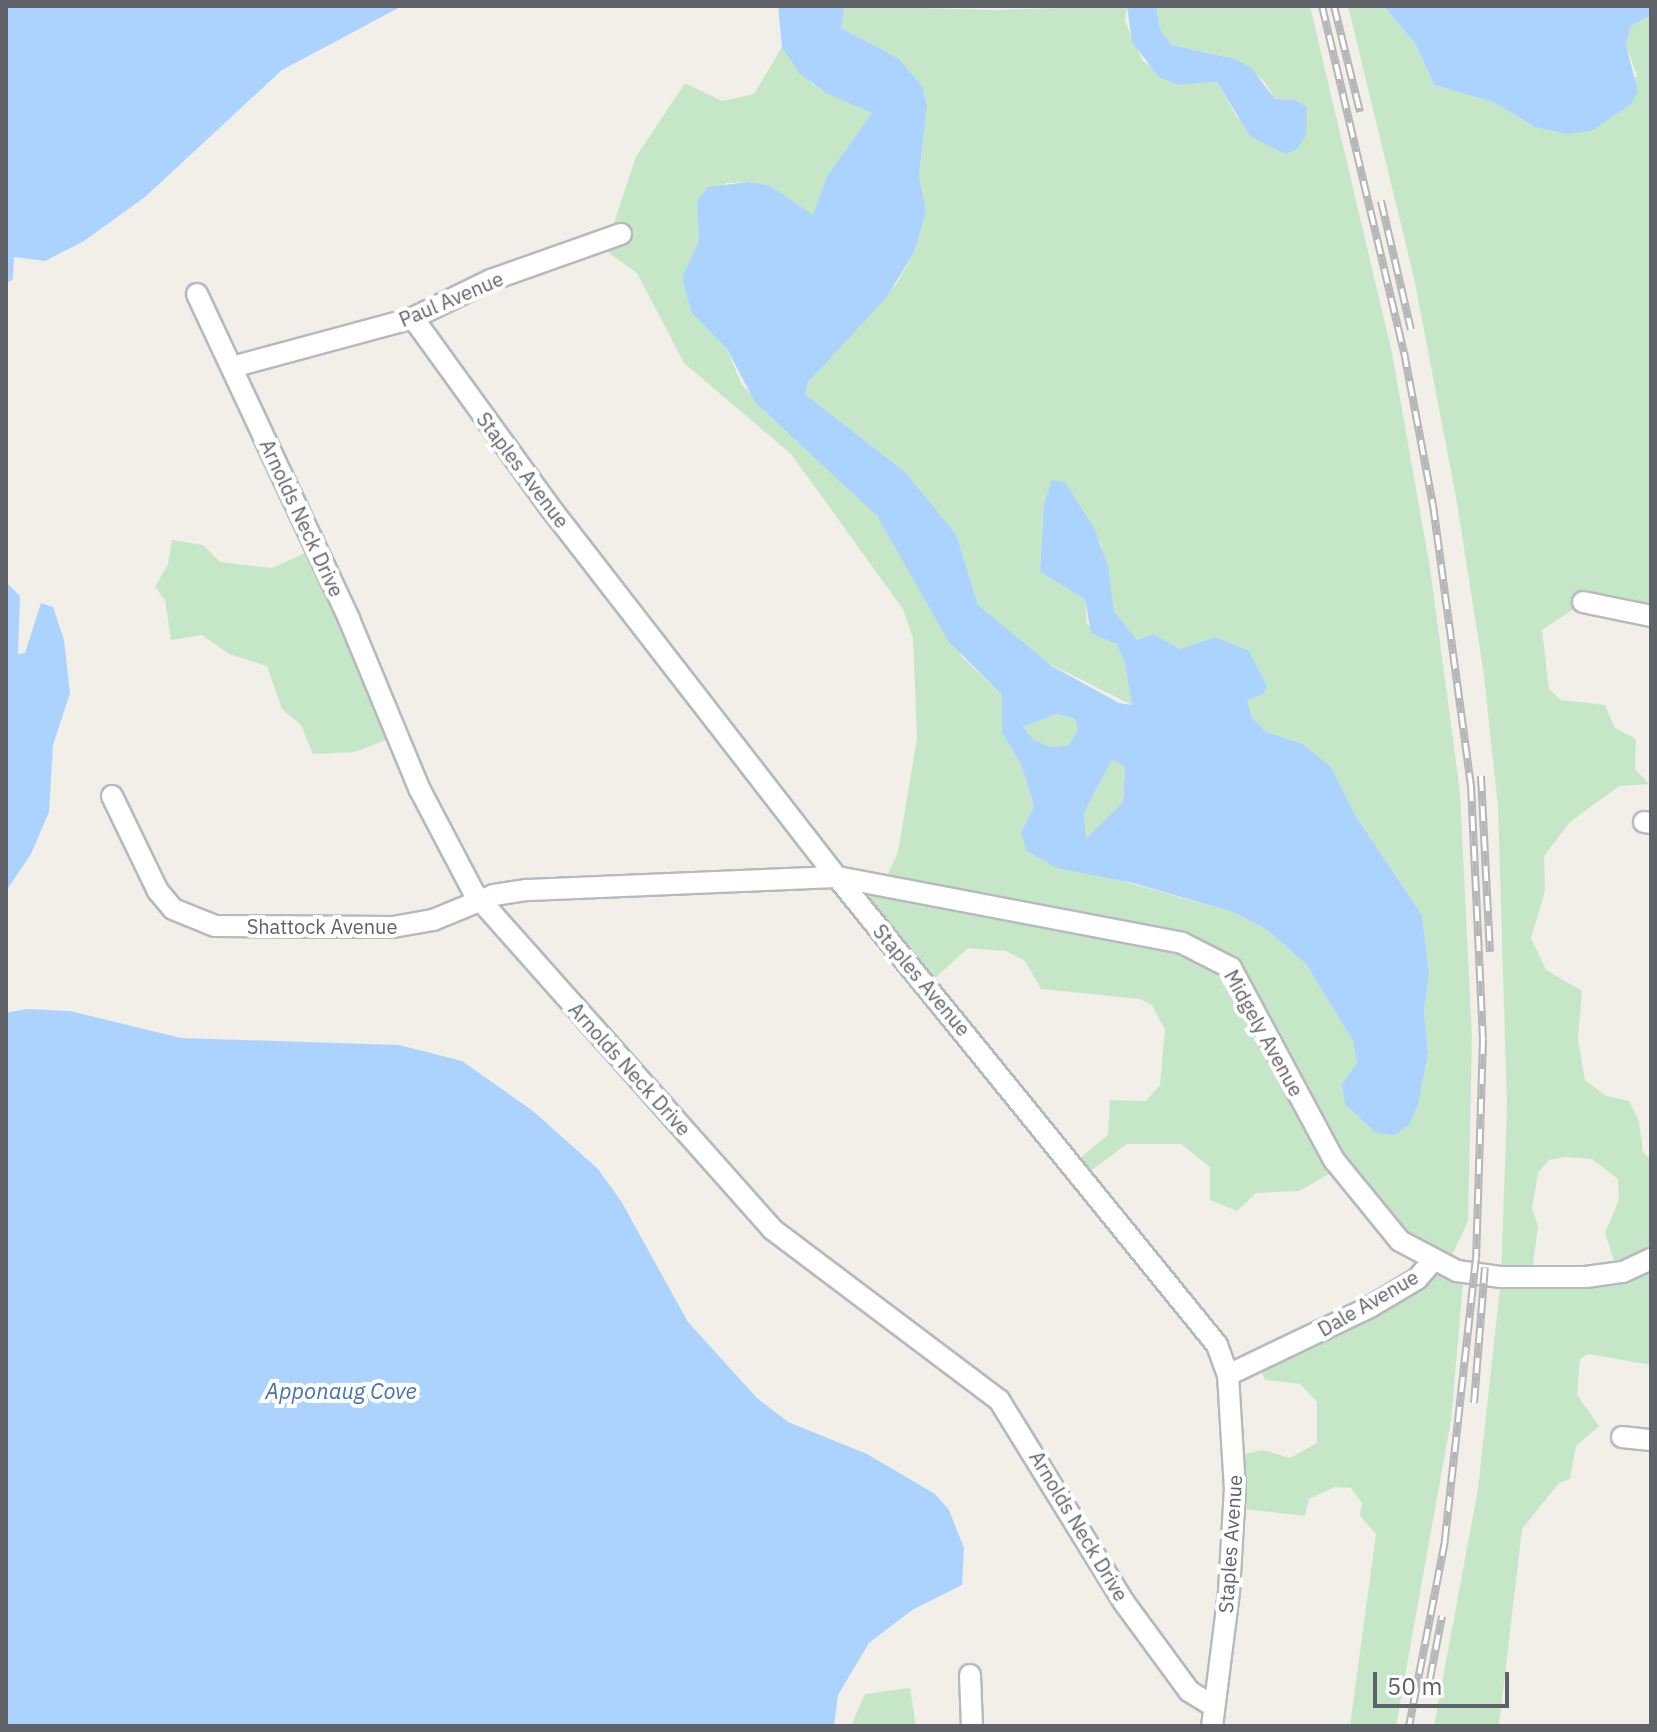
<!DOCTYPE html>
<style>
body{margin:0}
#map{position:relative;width:1657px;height:1732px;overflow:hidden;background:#f1efe8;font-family:"IBM Plex Sans",sans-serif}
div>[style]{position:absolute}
.green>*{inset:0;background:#c5e7c8}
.water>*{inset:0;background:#abd3fe}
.roads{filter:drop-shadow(2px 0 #b8b9be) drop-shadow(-2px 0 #b8b9be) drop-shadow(0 2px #b8b9be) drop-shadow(0 -2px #b8b9be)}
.minor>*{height:20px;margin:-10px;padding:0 10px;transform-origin:10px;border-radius:10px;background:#fff}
.rail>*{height:8px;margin-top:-4px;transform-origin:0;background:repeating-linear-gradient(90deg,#fff 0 15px,#b6b6b8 0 30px);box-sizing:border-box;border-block:2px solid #b6b6b8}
span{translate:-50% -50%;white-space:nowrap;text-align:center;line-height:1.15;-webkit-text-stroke:8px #fff;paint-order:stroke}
.street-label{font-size:20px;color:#5f6268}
.water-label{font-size:22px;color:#4572b1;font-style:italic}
.frame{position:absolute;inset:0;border:8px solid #5f6268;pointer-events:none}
.scale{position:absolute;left:1373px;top:1672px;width:136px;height:36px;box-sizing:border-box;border:4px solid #5f6268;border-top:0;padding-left:10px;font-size:24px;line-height:28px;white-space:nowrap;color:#5f6268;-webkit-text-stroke:6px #fff;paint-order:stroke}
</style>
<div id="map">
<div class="green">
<div style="clip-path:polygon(845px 6px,995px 10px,1127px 6px,1125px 21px,1143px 61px,1178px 85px,1217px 82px,1238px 119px,1295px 100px,1275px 99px,1264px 81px,1235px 59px,1172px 45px,1160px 29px,1156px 6px,1310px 6px,1392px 353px,1430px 568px,1460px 792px,1472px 1038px,1468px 1221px,1447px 1266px,1464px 1273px,1451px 1420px,1396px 1726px,1350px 1726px,1376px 1534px,1360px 1516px,1362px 1503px,1351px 1488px,1335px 1487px,1309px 1499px,1305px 1516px,1234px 1508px,1232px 1457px,1262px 1450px,1290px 1458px,1317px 1443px,1317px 1402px,1300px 1384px,1265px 1380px,1257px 1362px,1429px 1262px,1336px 1170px,1299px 1191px,1256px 1193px,1237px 1211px,1210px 1200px,1210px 1167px,1181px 1144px,1127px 1144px,1082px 1177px,1074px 1163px,1108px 1135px,1110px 1100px,1146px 1101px,1160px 1085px,1165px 1030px,1152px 1005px,1140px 999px,1041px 989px,1025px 961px,1006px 951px,968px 948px,925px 987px,842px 882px,885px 880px,898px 852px,917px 738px,913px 638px,903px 609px,791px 454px,684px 363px,637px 273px,605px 250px,636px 157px,685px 83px,722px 101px,754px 94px,782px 47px,812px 84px,872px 113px,827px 176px,813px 216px,769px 185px,748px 182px,727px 183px,697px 201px,699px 241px,682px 277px,691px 312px,727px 349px,742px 385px,877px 516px,962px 657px,1002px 695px,1002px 733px,1021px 764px,1034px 806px,1021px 832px,1112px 878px,1233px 912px,1266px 929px,1306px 964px,1353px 1041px,1357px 1063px,1342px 1084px,1428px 1052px,1424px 1011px,1429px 974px,1422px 915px,1355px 815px,1331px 767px,1303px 744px,1266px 732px,1251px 716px,1215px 637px,1180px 649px,1153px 634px,1137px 640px,1114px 611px,1101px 543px,1044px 504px,1040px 572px,1085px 599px,1087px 624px,1116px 644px,1124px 660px,1132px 705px,1032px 655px,978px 605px,956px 534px,905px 472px,805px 394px,808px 382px,897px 283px,915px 251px,926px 211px,919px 176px,927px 106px,923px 87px,898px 58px,841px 28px)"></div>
<div style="clip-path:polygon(evenodd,1348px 6px,1384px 6px,1416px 45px,1434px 85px,1493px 102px,1535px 127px,1637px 76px,1626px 45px,1631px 26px,1651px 15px,1651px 619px,1581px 604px,1542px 630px,1549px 689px,1561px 700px,1605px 705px,1615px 728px,1636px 739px,1635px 769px,1649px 784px,1619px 786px,1570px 822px,1544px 856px,1545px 891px,1531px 938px,1546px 970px,1582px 991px,1578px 1039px,1585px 1080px,1606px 1096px,1629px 1101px,1639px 1121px,1643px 1152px,1651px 1160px,1651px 1365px,1589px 1354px,1580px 1359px,1577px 1395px,1599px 1426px,1576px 1446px,1570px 1479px,1559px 1483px,1522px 1529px,1499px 1726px,1434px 1726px,1478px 1489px,1501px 1279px,1507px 1106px,1498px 807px,1484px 675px,1456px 497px,1414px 278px,1348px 6px,1565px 1157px,1592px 1159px,1618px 1179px,1619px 1200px,1605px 1233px,1618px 1273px,1531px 1279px,1538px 1226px,1532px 1209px,1538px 1173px,1549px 1160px,1565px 1157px)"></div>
<div style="clip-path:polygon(172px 540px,203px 545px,220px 562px,272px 568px,314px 549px,394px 737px,355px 752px,313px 754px,301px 725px,282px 709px,267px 666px,229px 654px,202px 635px,171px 640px,165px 600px,155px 587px,168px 564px)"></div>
<div style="clip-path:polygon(1058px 714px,1075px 719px,1078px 730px,1069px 745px,1050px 747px,1034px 740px,1023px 727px)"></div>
<div style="clip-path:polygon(1112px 758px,1125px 766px,1123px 802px,1086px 840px,1084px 813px)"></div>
<div style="clip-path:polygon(910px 1688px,916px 1726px,851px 1726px,865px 1694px)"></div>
</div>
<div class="water">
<div style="clip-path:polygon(6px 6px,402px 6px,282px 70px,145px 197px,84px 241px,45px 261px,14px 257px,13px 279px,6px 284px)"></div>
<div style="clip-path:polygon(evenodd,778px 6px,845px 6px,841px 28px,898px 58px,923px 87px,927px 106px,919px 176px,926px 211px,915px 251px,886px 298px,808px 382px,805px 394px,905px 472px,956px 534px,978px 605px,1052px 666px,1119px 703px,1132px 705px,1124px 660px,1116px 644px,1091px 633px,1085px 599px,1040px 572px,1044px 504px,1052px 480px,1065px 482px,1094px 528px,1108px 566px,1114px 611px,1137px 640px,1153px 634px,1180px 649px,1215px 637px,1249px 651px,1267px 686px,1263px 694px,1247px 700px,1251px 716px,1266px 732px,1303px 744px,1331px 767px,1355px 815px,1422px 915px,1429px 974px,1424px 1011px,1428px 1052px,1418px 1105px,1409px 1125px,1395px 1135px,1376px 1133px,1345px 1104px,1342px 1084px,1357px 1063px,1353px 1041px,1306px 964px,1266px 929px,1233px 912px,1133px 883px,1057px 868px,1027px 851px,1021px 832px,1034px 806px,1021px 764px,1002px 733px,1002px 695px,949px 642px,877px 516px,755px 402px,727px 349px,691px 312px,682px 277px,699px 241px,697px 201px,708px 187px,748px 182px,769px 185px,813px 215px,827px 176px,872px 113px,826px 93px,799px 73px,782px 47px,778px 6px,1057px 714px,1075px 719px,1078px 730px,1069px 745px,1050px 747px,1034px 740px,1023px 727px,1057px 714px,778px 6px,1112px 759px,1125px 767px,1123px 802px,1086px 839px,1084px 813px,1112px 759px)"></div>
<div style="clip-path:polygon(1127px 6px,1156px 6px,1160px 29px,1172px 45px,1235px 59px,1251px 68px,1275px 99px,1295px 100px,1307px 107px,1306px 135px,1297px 149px,1285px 154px,1250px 136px,1217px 82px,1178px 85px,1159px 77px,1132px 42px)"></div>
<div style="clip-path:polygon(1384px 6px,1651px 6px,1651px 15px,1631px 26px,1626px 45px,1638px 92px,1631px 104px,1591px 131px,1567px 134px,1535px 127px,1493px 102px,1434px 85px,1416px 45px)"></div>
<div style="clip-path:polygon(6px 582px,20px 596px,18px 654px,25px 653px,41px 603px,53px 607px,64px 640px,70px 693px,53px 745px,49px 812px,31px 854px,6px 891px)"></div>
<div style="clip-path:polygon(27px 1009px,70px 1011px,181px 1038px,399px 1045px,462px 1061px,533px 1111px,598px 1169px,621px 1201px,688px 1322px,757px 1398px,788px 1422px,867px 1454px,935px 1494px,949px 1510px,964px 1548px,962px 1585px,912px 1610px,869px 1643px,838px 1695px,834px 1726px,6px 1726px,6px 1013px)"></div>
</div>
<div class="roads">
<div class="minor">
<div style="left:197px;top:294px;width:359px;rotate:64.9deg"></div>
<div style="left:349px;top:619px;width:185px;rotate:67.5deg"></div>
<div style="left:420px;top:790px;width:116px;rotate:62.3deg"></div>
<div style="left:474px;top:893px;width:449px;rotate:48.4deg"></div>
<div style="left:772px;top:1229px;width:284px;rotate:37deg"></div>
<div style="left:999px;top:1400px;width:236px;rotate:58.3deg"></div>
<div style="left:1123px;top:1601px;width:112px;rotate:53.7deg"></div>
<div style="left:1189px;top:1691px;width:28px;rotate:32deg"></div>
<div style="left:413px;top:318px;width:237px;rotate:54.1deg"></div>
<div style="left:552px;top:510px;width:465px;rotate:52.2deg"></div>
<div style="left:837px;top:877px;width:603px;rotate:50.92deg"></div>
<div style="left:1217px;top:1345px;width:32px;rotate:70deg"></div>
<div style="left:1228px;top:1375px;width:113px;rotate:86.5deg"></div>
<div style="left:1235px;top:1488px;width:104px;rotate:93.3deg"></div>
<div style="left:1229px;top:1592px;width:135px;rotate:97.2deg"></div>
<div style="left:232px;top:367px;width:188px;rotate:-15.1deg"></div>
<div style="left:413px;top:318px;width:87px;rotate:-26deg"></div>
<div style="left:491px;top:280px;width:138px;rotate:-19.5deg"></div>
<div style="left:1583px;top:602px;width:69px;rotate:11.6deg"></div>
<div style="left:112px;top:796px;width:106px;rotate:64.2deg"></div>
<div style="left:158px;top:891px;width:23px;rotate:50deg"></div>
<div style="left:173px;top:909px;width:45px;rotate:22deg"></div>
<div style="left:215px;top:926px;width:178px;rotate:0.3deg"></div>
<div style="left:393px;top:927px;width:41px;rotate:-9.9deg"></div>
<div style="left:433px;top:920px;width:66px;rotate:-22.3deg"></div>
<div style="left:494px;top:895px;width:33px;rotate:-9deg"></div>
<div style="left:527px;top:890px;width:310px;rotate:-2.4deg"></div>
<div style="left:837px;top:877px;width:351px;rotate:10.8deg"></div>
<div style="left:1182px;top:943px;width:55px;rotate:27deg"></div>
<div style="left:1231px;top:968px;width:218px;rotate:61.8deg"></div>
<div style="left:1334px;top:1160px;width:104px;rotate:50.8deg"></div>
<div style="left:1400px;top:1241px;width:64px;rotate:27.8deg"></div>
<div style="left:1457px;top:1271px;width:43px;rotate:7.9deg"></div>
<div style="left:1500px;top:1277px;width:86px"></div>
<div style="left:1586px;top:1277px;width:37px;rotate:-8deg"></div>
<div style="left:1623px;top:1272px;width:31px;rotate:-25deg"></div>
<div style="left:1644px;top:822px;width:7px;rotate:8deg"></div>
<div style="left:1228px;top:1375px;width:157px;rotate:-25.6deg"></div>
<div style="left:1370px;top:1307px;width:55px;rotate:-30.8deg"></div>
<div style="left:1417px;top:1279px;width:23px;rotate:-49deg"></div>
<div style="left:1622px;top:1437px;width:29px;rotate:6deg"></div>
<div style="left:970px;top:1675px;width:51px;rotate:87.8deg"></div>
</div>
</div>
<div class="rail">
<div style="left:1322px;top:6px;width:356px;rotate:76.7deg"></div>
<div style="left:1404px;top:352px;width:156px;rotate:79.3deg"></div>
<div style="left:1433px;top:505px;width:284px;rotate:82.3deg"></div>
<div style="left:1471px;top:786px;width:253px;rotate:87.3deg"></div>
<div style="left:1483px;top:1039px;width:219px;rotate:91.8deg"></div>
<div style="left:1476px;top:1258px;width:285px;rotate:96.3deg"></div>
<div style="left:1445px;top:1541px;width:188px;rotate:101deg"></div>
<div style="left:1334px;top:6px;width:109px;rotate:76.2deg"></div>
<div style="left:1381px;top:201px;width:132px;rotate:76.9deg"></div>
<div style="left:1481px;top:776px;width:176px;rotate:87.1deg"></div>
<div style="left:1474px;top:1403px;width:136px;rotate:-85.4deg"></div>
<div style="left:1430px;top:1679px;width:64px;rotate:-79.2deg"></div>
</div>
<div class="street-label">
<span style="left:451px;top:299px;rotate:-23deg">Paul Avenue</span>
<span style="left:523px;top:470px;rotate:53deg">Staples Avenue</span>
<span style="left:302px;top:518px;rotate:65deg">Arnolds Neck Drive</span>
<span style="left:322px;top:926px">Shattock Avenue</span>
<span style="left:922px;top:980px;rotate:50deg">Staples Avenue</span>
<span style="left:1264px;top:1033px;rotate:61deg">Midgely Avenue</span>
<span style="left:630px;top:1069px;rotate:48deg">Arnolds Neck Drive</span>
<span style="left:1368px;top:1303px;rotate:-30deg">Dale Avenue</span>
<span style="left:1079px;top:1526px;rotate:59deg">Arnolds Neck Drive</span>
<span style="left:1230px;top:1544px;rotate:-86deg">Staples Avenue</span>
</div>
<div class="water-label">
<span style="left:341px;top:1391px">Apponaug Cove</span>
</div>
<div class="frame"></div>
<div class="scale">50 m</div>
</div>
